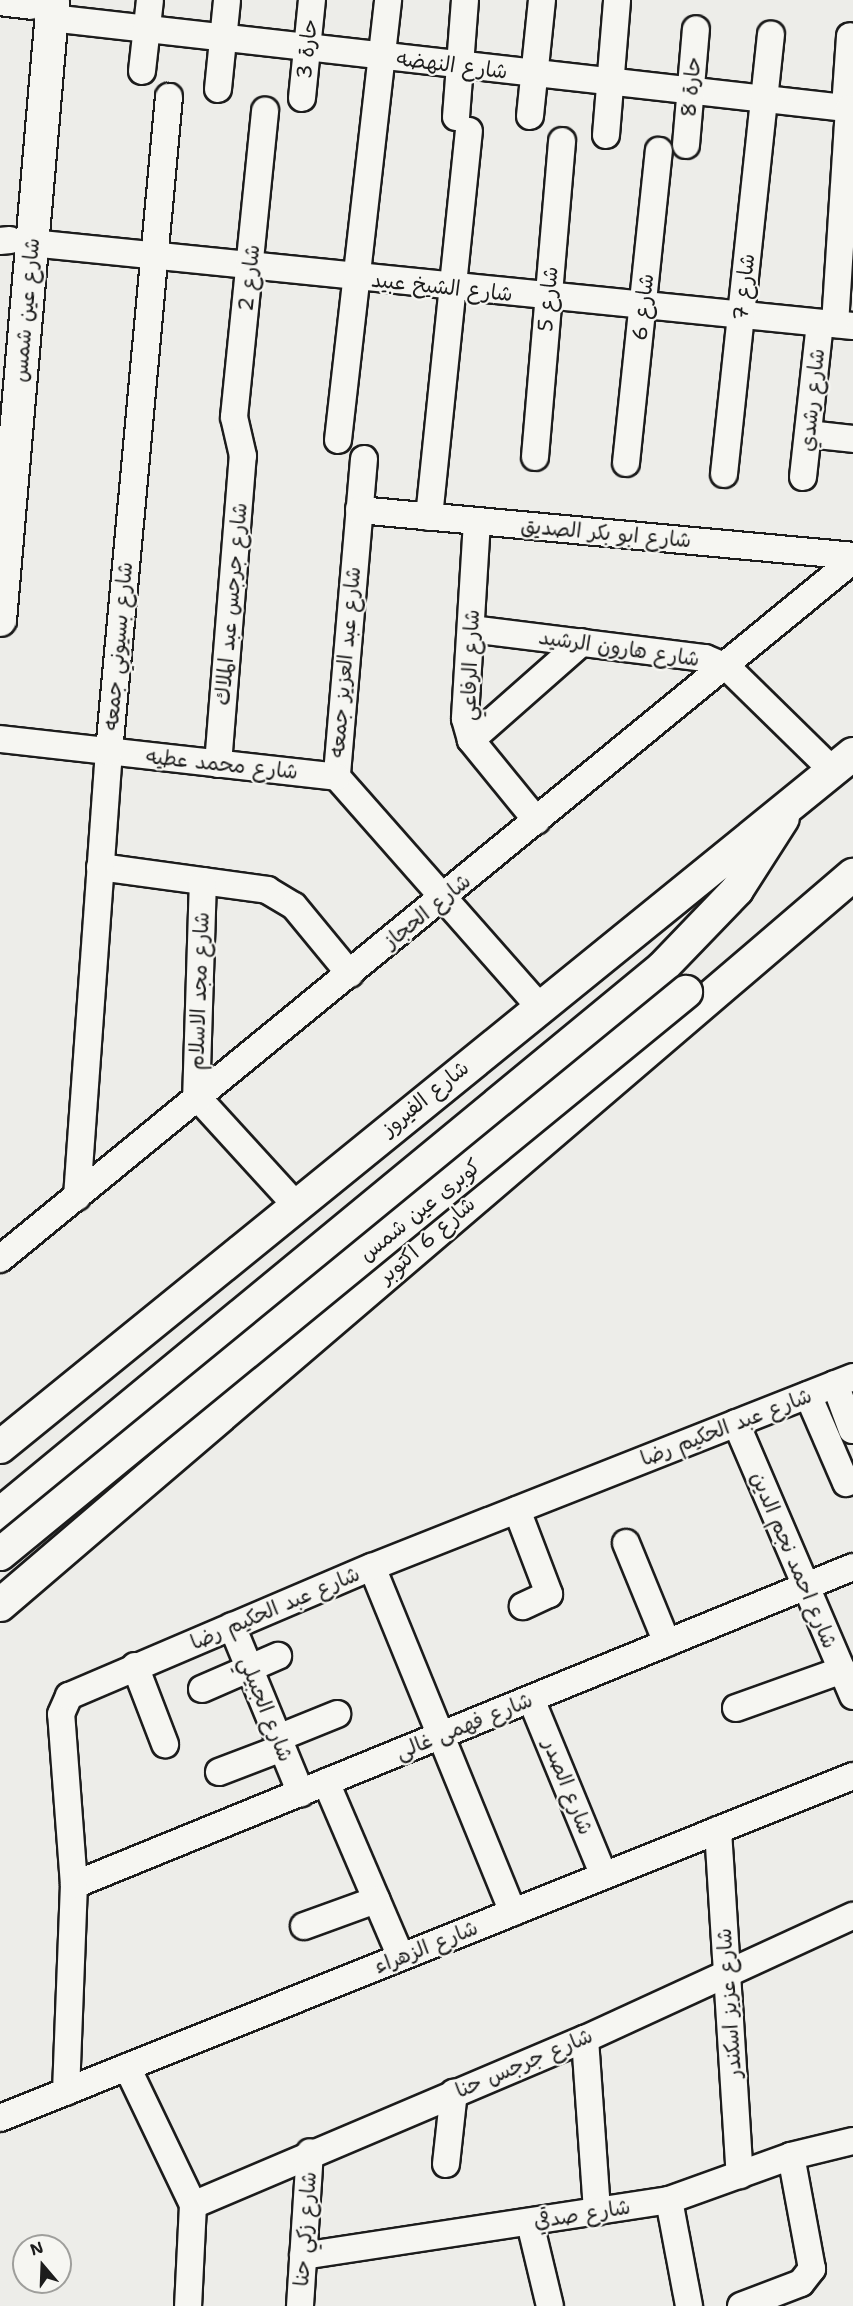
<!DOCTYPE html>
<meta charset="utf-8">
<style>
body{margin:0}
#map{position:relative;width:853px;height:2306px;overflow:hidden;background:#edede9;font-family:"Shantell Sans","Playpen Sans Arabic",sans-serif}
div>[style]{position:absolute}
.roads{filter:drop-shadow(2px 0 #1c1c1c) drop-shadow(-2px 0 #1c1c1c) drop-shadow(0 2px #1c1c1c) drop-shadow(0 -2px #1c1c1c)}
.minor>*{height:26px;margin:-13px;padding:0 13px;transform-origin:13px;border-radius:13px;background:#f6f6f2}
.major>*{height:32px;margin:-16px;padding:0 16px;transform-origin:16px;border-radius:16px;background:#f6f6f2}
.bridges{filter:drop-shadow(2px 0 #1c1c1c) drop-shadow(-2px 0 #1c1c1c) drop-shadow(0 2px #1c1c1c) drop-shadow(0 -2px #1c1c1c)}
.major-bridge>*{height:32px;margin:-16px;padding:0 16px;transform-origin:16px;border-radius:16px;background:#f6f6f2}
span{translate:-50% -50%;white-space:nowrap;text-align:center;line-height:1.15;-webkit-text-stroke:4.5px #f6f6f2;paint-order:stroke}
.street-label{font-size:21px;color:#1c1c1c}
.north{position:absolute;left:12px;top:2234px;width:60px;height:60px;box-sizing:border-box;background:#f6f6f2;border:2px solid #9f9f9c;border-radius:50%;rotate:341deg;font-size:16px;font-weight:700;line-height:24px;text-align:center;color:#1c1c1c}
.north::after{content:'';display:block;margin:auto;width:21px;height:27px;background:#1c1c1c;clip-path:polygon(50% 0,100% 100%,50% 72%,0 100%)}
</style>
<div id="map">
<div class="roads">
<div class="minor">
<div style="left:0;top:2px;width:31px;rotate:7deg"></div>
<div style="left:51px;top:18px;width:807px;rotate:6.47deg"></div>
<div style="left:142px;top:71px;width:71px;rotate:-83.6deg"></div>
<div style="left:218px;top:89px;width:89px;rotate:-84.2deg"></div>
<div style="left:302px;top:98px;width:99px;rotate:-84.2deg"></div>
<div style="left:845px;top:108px;width:72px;rotate:-86deg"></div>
<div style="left:530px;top:116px;width:117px;rotate:-84.1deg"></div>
<div style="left:456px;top:117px;width:117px;rotate:-85.6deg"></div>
<div style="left:606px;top:135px;width:135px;rotate:-85.3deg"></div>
<div style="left:686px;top:145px;width:116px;rotate:-85.1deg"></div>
<div style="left:0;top:241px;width:10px;rotate:-6deg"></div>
<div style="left:31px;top:243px;width:826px;rotate:5.77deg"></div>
<div style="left:835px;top:324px;width:216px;rotate:-86.3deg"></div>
<div style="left:808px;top:434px;width:45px;rotate:6.3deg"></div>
<div style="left:338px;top:440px;width:443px;rotate:-83.5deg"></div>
<div style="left:535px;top:457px;width:317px;rotate:-85.1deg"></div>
<div style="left:364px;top:459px;width:319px;rotate:94.9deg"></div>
<div style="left:337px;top:777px;width:304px;rotate:48.6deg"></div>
<div style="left:626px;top:463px;width:314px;rotate:-84deg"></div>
<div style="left:724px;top:474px;width:442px;rotate:-83.9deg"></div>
<div style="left:803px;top:477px;width:155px;rotate:-83.7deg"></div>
<div style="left:359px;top:510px;width:496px;rotate:5.3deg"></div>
<div style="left:429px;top:517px;width:388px;rotate:-84.1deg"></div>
<div style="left:477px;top:521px;width:198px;rotate:93.5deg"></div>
<div style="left:465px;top:719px;width:22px;rotate:74deg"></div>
<div style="left:471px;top:740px;width:104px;rotate:50.8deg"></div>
<div style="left:471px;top:629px;width:236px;rotate:7.1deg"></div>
<div style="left:705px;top:658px;width:25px;rotate:23deg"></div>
<div style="left:728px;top:668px;width:146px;rotate:44.4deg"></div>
<div style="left:0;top:739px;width:339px;rotate:6.4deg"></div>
<div style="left:471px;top:740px;width:148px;rotate:-41.4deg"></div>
<div style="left:218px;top:764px;width:309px;rotate:-85.4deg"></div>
<div style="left:243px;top:456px;width:40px;rotate:-103deg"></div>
<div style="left:234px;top:417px;width:308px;rotate:-84.2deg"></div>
<div style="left:100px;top:867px;width:169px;rotate:7.8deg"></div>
<div style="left:267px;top:890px;width:31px;rotate:31deg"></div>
<div style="left:294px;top:906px;width:88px;rotate:50.5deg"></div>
<div style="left:199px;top:1099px;width:142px;rotate:47.6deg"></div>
<div style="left:196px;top:1102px;width:221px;rotate:-88.2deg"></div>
<div style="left:77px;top:1197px;width:446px;rotate:-85.9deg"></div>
<div style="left:109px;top:752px;width:658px;rotate:-84.77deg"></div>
<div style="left:0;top:1259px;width:1103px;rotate:-39.33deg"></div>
<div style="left:835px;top:1384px;width:49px;rotate:69.7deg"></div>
<div style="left:808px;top:1395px;width:96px;rotate:66.6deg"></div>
<div style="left:736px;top:1423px;width:297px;rotate:66.8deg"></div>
<div style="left:517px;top:1510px;width:90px;rotate:69.1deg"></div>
<div style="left:549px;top:1594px;width:29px;rotate:155deg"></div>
<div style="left:626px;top:1543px;width:108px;rotate:67.7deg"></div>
<div style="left:372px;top:1567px;width:373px;rotate:67.8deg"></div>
<div style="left:232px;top:1626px;width:181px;rotate:67.6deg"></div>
<div style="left:135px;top:1666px;width:84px;rotate:69deg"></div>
<div style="left:202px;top:1689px;width:83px;rotate:-23.5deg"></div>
<div style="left:531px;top:1699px;width:191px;rotate:67.6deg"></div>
<div style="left:736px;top:1708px;width:113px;rotate:-19.7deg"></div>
<div style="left:278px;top:1738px;width:64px;rotate:-22.1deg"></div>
<div style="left:219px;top:1772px;width:67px;rotate:-20.9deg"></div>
<div style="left:326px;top:1782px;width:190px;rotate:66.8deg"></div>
<div style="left:718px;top:1830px;width:346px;rotate:86.4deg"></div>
<div style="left:74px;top:1885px;width:841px;rotate:-22.21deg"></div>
<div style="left:304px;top:1926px;width:77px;rotate:-19.9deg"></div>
<div style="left:585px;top:2039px;width:173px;rotate:86deg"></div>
<div style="left:127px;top:2067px;width:153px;rotate:64.4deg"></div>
<div style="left:193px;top:2205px;width:101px;rotate:92.8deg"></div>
<div style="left:66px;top:2092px;width:207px;rotate:-87.8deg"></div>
<div style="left:74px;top:1885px;width:171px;rotate:-94.3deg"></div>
<div style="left:61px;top:1714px;width:20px;rotate:-66deg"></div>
<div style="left:69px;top:1696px;width:329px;rotate:-23.1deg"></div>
<div style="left:372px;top:1567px;width:517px;rotate:-21.55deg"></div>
<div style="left:0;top:2118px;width:919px;rotate:-21.85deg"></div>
<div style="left:446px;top:2164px;width:72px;rotate:-83.7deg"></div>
<div style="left:669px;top:2200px;width:108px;rotate:79.3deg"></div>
<div style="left:193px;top:2205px;width:426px;rotate:-23deg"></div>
<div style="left:585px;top:2039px;width:295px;rotate:-24.7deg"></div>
<div style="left:530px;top:2223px;width:85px;rotate:76.5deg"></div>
<div style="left:303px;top:2256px;width:370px;rotate:-8.7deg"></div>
<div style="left:669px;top:2200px;width:130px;rotate:-19.8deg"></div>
<div style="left:791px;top:2156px;width:64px;rotate:-13.6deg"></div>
<div style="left:300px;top:2306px;width:154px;rotate:-86.3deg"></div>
<div style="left:741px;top:2306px;width:64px;rotate:-21deg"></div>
<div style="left:801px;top:2283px;width:18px;rotate:-52deg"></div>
<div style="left:812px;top:2269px;width:115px;rotate:-100.5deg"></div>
</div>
<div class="major">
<div style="left:0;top:620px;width:622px;rotate:-85.11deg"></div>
<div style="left:0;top:1447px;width:1099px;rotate:-39.09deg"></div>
<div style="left:0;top:1514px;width:858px;rotate:-39.51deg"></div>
<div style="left:662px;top:968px;width:108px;rotate:-46.1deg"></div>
<div style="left:737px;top:890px;width:85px;rotate:-57.4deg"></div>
<div style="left:0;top:1605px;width:1123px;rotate:-40.56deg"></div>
</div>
</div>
<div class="bridges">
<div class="major-bridge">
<div style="left:0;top:1554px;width:887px;rotate:-39.33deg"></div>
</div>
</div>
<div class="street-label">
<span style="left:307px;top:49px;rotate:-84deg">حارة 3</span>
<span style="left:452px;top:65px;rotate:7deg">شارع النهضه</span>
<span style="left:691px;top:87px;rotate:-85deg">حارة 8</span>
<span style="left:249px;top:278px;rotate:-84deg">شارع 2</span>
<span style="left:442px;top:287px;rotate:6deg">شارع الشيخ عبيد</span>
<span style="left:744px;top:287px;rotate:-84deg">شارع 7</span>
<span style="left:548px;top:299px;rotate:-85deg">شارع 5</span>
<span style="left:643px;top:307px;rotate:-84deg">شارع 6</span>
<span style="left:26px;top:310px;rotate:-85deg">شارع عين شمس</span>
<span style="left:812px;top:400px;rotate:-84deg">شارع رشدي</span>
<span style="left:606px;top:533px;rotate:5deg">شارع ابو بكر الصديق</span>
<span style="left:231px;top:604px;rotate:-85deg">شارع جرجس عبد الملاك</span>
<span style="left:118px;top:646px;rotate:-85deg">شارع بسيوني جمعه</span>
<span style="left:619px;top:648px;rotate:8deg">شارع هارون الرشيد</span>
<span style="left:345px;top:662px;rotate:-85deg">شارع عبد العزيز جمعه</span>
<span style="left:470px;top:665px;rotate:-88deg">شارع الرفاعي</span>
<span style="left:222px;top:764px;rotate:6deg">شارع محمد عطيه</span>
<span style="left:427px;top:911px;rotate:-39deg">شارع الحجاز</span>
<span style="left:199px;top:991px;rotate:-88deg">شارع مجد الاسلام</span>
<span style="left:425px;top:1098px;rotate:-39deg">شارع الفيروز</span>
<span style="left:420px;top:1210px;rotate:-39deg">كوبرى عين شمس</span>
<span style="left:427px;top:1240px;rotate:-41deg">شارع 6 اكتوبر</span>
<span style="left:726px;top:1427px;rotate:-21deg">شارع عبد الحكيم رضا</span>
<span style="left:794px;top:1560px;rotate:67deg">شارع احمد نجم الدين</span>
<span style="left:275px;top:1608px;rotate:-23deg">شارع عبد الحكيم رضا</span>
<span style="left:266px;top:1709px;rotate:68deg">شارع الجبيلي</span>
<span style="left:464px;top:1726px;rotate:-22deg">شارع فهمى غالى</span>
<span style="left:568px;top:1787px;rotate:68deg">شارع الصدر</span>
<span style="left:426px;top:1947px;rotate:-22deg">شارع الزهراء</span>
<span style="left:729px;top:2003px;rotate:-94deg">شارع عزيز اسكندر</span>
<span style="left:524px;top:2063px;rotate:-23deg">شارع جرجس حنا</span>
<span style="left:582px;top:2214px;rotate:-9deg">شارع صدقي</span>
<span style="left:305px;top:2229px;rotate:-86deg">شارع زكي حنا</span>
</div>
<div class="north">N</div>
</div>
